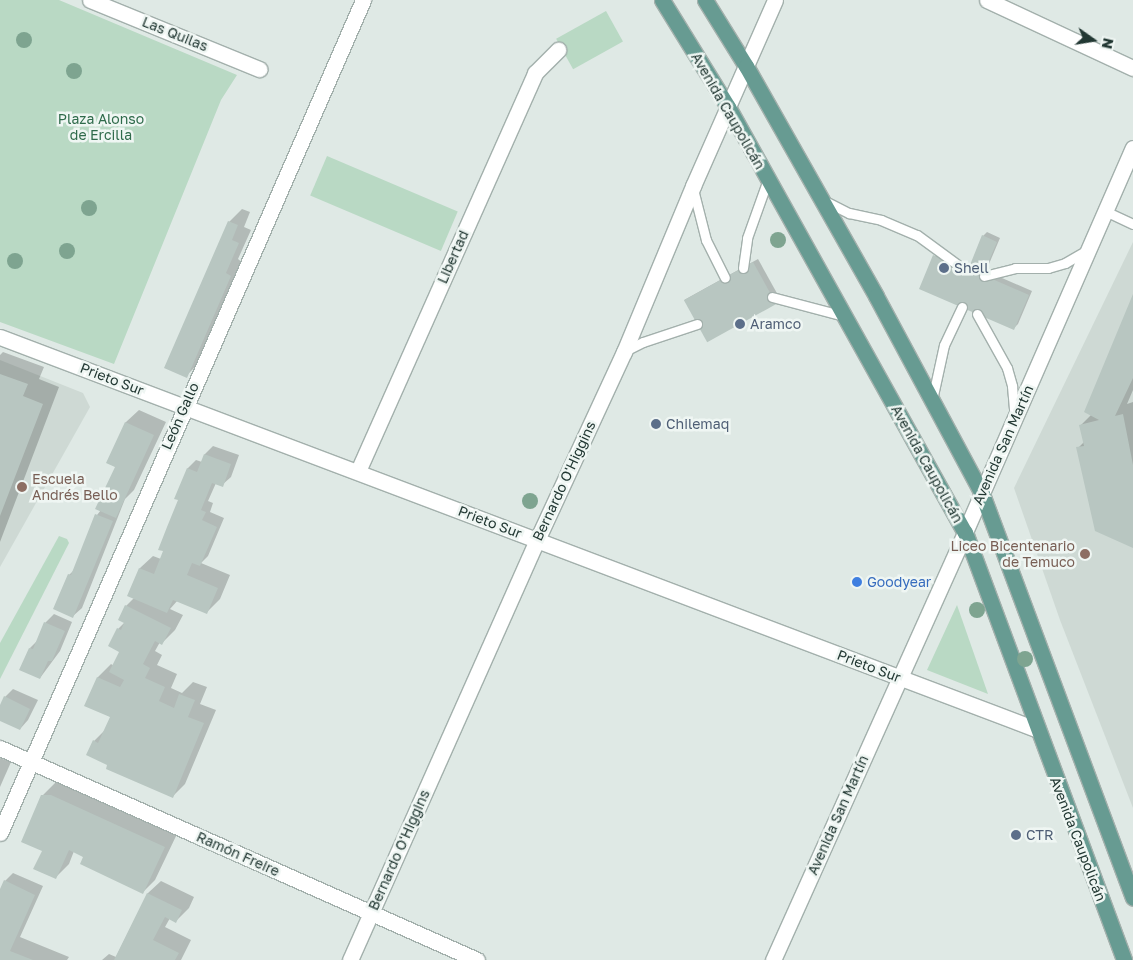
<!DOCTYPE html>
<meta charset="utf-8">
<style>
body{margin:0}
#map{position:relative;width:1133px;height:960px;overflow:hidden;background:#dfe9e5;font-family:"Golos Text",sans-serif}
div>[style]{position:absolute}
.built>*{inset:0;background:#ced9d4}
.green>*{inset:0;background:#b9d9c4;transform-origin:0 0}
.shadow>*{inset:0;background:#0003;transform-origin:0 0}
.building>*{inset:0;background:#b8c6c1;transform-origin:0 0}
.roads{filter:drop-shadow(1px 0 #a3b0ac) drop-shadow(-1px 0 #a3b0ac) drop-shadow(0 1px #a3b0ac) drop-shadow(0 -1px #a3b0ac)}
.lane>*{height:9px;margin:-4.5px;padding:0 4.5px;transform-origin:4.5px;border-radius:4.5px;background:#fff}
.street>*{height:15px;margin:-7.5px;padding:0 7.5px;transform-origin:7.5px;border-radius:7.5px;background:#fff}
.secondary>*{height:15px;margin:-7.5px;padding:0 7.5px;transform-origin:7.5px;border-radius:7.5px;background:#fff}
.primary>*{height:15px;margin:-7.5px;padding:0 7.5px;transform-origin:7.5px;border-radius:7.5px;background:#679b92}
.trees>*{width:16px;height:16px;margin:-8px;border-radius:50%;background:#7ea490}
.dots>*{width:14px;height:14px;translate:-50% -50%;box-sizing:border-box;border:2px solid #eff6f3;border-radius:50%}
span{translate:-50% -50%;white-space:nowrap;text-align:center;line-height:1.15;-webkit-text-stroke:5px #eff6f3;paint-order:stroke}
.street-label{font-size:14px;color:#223833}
.park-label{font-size:14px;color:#2f6b4b}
.service-label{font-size:14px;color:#4e5e75}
.left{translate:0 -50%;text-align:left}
.education-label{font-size:14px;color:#785e54}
.right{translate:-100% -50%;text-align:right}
.shop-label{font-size:14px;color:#366cbe}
.north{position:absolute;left:1068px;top:15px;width:50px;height:50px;-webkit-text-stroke:4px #eff6f3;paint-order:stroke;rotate:103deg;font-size:14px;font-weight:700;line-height:20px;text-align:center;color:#223833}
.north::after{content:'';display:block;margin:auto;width:18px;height:22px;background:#223833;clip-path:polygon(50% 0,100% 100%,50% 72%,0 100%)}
</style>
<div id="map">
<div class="built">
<div style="clip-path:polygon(1133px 242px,1133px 808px,1060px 620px,1014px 488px)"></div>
<div style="clip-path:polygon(0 360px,83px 393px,90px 407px,0 567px)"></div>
</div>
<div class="green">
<div style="clip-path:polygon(0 0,59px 0,237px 75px,221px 100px,114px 364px,0 322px)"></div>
<div style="left:606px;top:11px;width:35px;height:57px;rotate:61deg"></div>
<div style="left:327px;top:156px;width:142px;height:43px;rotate:23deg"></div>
<div style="clip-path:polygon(59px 536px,67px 539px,69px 543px,0 679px,0 643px)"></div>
<div style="clip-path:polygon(957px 605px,988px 694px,927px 670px)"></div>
</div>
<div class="shadow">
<div style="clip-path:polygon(242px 209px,250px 212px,244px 227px,251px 230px,238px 259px,243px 263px,199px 363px,186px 376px,229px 222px)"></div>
<div style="clip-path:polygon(987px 232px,1000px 238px,986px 271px,1032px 291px,1018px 324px,1014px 328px,935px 256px,938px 252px,971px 266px,983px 236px)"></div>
<div style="left:758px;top:259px;width:46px;height:84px;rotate:61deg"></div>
<div style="clip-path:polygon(1133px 298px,1133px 390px,1127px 404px,1133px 402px,1133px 546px,1078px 448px,1084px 442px,1080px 426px,1091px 415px)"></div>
<div style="clip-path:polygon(3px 352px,44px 367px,39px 379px,59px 387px,0 542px,0 355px)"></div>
<div style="clip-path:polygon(139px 410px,166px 422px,134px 490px,125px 499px,82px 608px,73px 616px,69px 575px,75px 569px,97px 515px,101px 510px,116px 467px,108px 463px,126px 422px)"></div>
<div style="clip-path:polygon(213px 446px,239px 455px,231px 477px,222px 485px,216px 483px,208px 501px,213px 503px,210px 512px,224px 518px,208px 556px,201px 563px,230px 575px,220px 599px,207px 612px,178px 600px,170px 609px,183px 615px,175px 630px,162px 643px,160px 642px,155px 651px,162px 655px,157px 665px,177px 674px,171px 688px,182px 693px,193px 682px,207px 687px,200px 704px,216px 710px,185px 784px,172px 797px,109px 764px,94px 741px,105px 730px,111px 717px,86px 705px,98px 677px,111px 664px,114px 666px,121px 651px,118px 629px,125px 622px,126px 606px,134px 598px,140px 568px,153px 556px,161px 559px,180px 500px,176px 498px,188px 468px,196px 460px,202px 462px,205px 454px)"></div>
<div style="clip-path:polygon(54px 614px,72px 622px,60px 651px,40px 678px,30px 648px,38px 640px,45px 623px)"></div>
<div style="clip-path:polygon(13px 689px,38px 700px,28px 720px,20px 729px,0 719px,0 708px,5px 697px)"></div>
<div style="clip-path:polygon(0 758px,11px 762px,0 787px)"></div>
<div style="clip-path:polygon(65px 782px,177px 834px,155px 880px,142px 893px,74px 851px,69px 864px,56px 877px,43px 850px,42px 796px,55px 783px)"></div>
<div style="clip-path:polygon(13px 873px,43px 886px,20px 937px,69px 957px,67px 960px,0 960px,0 893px,5px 881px)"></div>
<div style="clip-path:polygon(161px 881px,194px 897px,189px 908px,176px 921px,170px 918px,165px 927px,191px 940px,181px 960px,102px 960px,109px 954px,116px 957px,148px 893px)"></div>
</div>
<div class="building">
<div style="clip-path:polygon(228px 221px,238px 225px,232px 240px,239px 243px,226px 273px,231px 276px,187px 378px,164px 368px)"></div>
<div style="clip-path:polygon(982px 235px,997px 242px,983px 275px,1029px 295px,1014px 330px,919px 289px,933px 255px,968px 270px)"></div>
<div style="left:753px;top:262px;width:48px;height:79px;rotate:61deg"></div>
<div style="clip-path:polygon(1133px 294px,1133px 378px,1115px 416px,1123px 414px,1133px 465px,1133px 548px,1095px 531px,1076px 447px,1084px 446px,1079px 425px,1099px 420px,1084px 412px)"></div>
<div style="clip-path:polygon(0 374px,28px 384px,23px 396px,43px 404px,0 516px)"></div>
<div style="clip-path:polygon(125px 422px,154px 435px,116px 518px,95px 509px,115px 467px,106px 463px)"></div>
<div style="clip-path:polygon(204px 454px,231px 464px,223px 487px,212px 483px,201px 510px,206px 512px,202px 520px,217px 527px,200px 566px,192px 563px,187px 575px,218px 588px,207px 614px,173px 600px,167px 613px,127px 596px,139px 568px,154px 574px,163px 551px,158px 550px,167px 527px,176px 530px,167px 527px,178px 500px,174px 499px,187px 468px,197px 472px)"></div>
<div style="clip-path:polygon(95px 514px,113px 521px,73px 618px,53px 609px,68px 574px,71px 575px)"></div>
<div style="clip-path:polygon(125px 605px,171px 628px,162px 645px,155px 641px,143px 664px,150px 668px,145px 678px,165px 687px,159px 701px,174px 708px,179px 694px,195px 700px,188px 717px,204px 723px,173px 798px,106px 769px,107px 765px,86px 755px,93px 740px,98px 743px,110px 717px,84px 706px,97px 677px,120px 687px,124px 680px,109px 672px,119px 652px,108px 646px,117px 628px,121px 630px,124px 623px,118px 620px)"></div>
<div style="clip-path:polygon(44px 622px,65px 631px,52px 661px,48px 661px,40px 679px,19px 670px,29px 648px,33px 649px)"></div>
<div style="clip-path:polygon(4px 696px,30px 709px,20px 730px,0 721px,0 705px)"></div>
<div style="clip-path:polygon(41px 795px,51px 795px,165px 847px,143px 894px,80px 864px,83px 857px,69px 850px,56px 879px,33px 869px,42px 851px,21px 842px)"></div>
<div style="clip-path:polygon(4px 880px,35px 895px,10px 951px,33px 960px,0 960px,0 889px)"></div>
<div style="clip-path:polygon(147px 893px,182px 910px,176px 923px,165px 917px,153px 940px,179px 953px,175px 960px,114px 960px)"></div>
</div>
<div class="roads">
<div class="lane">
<div style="left:693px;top:189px;width:53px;rotate:75.7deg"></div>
<div style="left:706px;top:240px;width:42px;rotate:63.4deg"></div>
<div style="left:825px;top:201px;width:27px;rotate:27deg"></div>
<div style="left:849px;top:213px;width:33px;rotate:12deg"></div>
<div style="left:881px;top:220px;width:39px;rotate:23deg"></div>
<div style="left:917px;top:235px;width:51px;rotate:36.2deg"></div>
<div style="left:1105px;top:211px;width:31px;rotate:25deg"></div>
<div style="left:743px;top:268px;width:30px;rotate:-82deg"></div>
<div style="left:747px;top:238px;width:63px;rotate:-70.4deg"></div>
<div style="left:984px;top:276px;width:32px;rotate:-14deg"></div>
<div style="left:1015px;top:268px;width:33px"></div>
<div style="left:1048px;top:268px;width:18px;rotate:-16deg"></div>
<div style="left:1065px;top:263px;width:24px;rotate:-30deg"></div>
<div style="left:772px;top:297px;width:74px;rotate:14.8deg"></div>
<div style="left:977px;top:314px;width:62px;rotate:60.9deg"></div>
<div style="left:1007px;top:368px;width:19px;rotate:74deg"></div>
<div style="left:1012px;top:386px;width:25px;rotate:85deg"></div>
<div style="left:625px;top:351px;width:20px;rotate:-27deg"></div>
<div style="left:643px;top:342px;width:57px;rotate:-18.4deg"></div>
<div style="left:932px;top:400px;width:56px;rotate:-77.7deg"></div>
<div style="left:944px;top:345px;width:42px;rotate:-64.7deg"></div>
</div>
<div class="street">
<div style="left:90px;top:0;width:183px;rotate:22.2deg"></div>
<div style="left:987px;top:0;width:161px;rotate:25deg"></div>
<div style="left:0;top:337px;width:1108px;rotate:20.73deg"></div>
<div style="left:358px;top:471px;width:436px;rotate:-66deg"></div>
<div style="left:535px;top:73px;width:33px;rotate:-45deg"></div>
<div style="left:0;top:748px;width:522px;rotate:23.96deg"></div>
<div style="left:0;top:833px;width:909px;rotate:-66.45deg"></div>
</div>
<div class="secondary">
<div style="left:350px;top:960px;width:460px;rotate:-66deg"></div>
<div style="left:537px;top:540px;width:207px;rotate:-65.2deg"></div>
<div style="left:624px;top:352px;width:180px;rotate:-67.4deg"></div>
<div style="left:693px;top:186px;width:203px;rotate:-66.2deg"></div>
<div style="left:773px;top:960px;width:469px;rotate:-65.8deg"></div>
<div style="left:965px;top:532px;width:419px;rotate:-66.4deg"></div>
</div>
<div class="primary">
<div style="left:662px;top:0;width:126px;rotate:58.3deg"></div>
<div style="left:728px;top:107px;width:487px;rotate:60.9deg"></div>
<div style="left:965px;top:532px;width:457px;rotate:69.6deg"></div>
<div style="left:705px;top:0;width:78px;rotate:58.2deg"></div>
<div style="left:746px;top:66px;width:264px;rotate:60.5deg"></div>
<div style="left:876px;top:296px;width:225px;rotate:61.8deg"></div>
<div style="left:982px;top:494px;width:431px;rotate:69.5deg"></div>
</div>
</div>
<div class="trees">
<div style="left:24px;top:40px"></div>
<div style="left:74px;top:71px"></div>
<div style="left:89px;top:208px"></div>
<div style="left:778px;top:240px"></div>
<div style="left:67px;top:251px"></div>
<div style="left:15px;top:261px"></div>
<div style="left:530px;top:501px"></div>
<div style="left:977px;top:610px"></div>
<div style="left:1025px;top:659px"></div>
</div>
<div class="dots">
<div style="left:944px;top:268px;background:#5c6f8a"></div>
<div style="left:740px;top:324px;background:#5c6f8a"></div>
<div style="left:656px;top:424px;background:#5c6f8a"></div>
<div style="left:22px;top:487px;background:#8d6e63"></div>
<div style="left:1085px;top:554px;background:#8d6e63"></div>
<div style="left:857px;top:582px;background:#3f7fe0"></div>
<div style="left:1016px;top:835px;background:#5c6f8a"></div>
</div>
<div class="street-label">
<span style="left:175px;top:34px;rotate:22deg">Las Quilas</span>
<span style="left:728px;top:111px;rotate:60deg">Avenida Caupolicán</span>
<span style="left:453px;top:257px;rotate:-66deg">Libertad</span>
<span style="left:112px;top:379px;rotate:21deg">Prieto Sur</span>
<span style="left:180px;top:416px;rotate:-66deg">León Gallo</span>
<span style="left:1003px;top:445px;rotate:-66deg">Avenida San Martín</span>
<span style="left:927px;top:464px;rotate:61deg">Avenida Caupolicán</span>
<span style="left:564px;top:481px;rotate:-65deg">Bernardo O'Higgins</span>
<span style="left:490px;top:522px;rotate:21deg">Prieto Sur</span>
<span style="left:869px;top:666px;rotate:21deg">Prieto Sur</span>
<span style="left:838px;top:815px;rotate:-66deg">Avenida San Martín</span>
<span style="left:1078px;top:839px;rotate:69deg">Avenida Caupolicán</span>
<span style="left:399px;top:850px;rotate:-66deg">Bernardo O'Higgins</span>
<span style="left:238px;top:854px;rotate:24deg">Ramón Freire</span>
</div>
<div class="park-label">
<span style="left:101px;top:127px">Plaza Alonso<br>de Ercilla</span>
</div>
<div class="service-label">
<span class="left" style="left:954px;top:268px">Shell</span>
<span class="left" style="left:750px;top:324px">Aramco</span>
<span class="left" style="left:666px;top:424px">Chilemaq</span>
<span class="left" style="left:1026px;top:835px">CTR</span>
</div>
<div class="education-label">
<span class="left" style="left:32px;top:487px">Escuela<br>Andrés Bello</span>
<span class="right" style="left:1075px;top:554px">Liceo Bicentenario<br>de Temuco</span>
</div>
<div class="shop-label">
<span class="left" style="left:867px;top:582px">Goodyear</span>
</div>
<div class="north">N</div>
</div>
